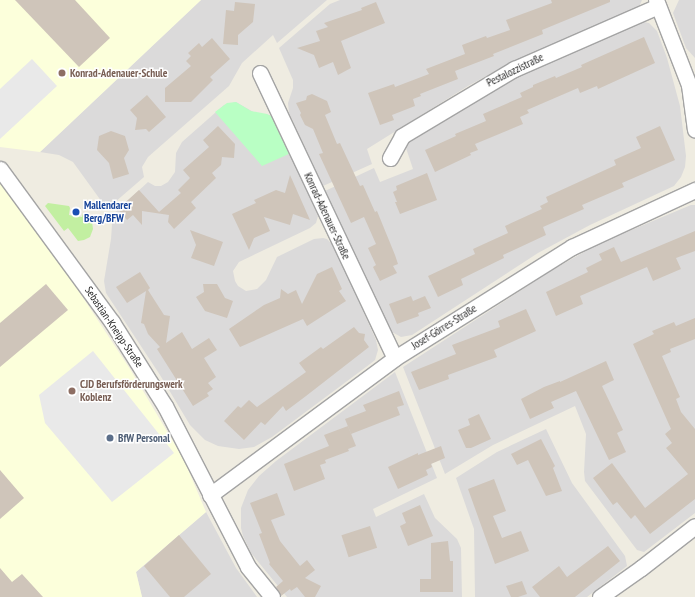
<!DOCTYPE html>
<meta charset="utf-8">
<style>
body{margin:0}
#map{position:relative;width:695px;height:597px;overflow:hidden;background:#efece1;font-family:"PT Sans Narrow",sans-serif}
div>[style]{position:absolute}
.residential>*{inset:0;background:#dbdada}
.education>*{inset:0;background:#fcffdb}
.grass>*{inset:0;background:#c2efa1}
.park>*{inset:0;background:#b9ffc4}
.parking>*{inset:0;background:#e9e9e9}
.building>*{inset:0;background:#cfc5ba;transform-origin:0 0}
.roads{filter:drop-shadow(1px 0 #a4a4a4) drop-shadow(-1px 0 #a4a4a4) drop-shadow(0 1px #a4a4a4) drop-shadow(0 -1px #a4a4a4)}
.minor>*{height:15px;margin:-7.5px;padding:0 7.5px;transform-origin:7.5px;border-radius:7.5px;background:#fff}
.dots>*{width:11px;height:11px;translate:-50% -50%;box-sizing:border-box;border:2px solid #fff;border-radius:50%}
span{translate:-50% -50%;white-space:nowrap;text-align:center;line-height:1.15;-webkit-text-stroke:3px #fff;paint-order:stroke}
.street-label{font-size:11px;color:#1d1d1d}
.education-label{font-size:11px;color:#785e54;font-weight:700}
.left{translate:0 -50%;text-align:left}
.transit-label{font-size:11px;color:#164399;font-weight:700}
.service-label{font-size:11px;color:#4e5e75;font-weight:700}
</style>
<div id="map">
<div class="residential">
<div style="clip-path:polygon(201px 0,327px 0,277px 43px,273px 35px,242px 63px,229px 86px,148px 157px,142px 167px,144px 177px,107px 209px,73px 162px,59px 155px,40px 152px)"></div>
<div style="clip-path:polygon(340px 0,642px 0,639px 7px,510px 63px,468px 86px,367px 149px,372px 164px,323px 186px,289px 113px,288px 103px,293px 88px,293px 80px,279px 48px,330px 4px)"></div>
<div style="clip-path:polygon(679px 0,695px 0,695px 58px,686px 48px,673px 13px)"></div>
<div style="clip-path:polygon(644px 22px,649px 23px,657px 31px,667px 58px,680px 106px,686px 156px,685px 167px,681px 177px,674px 186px,590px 225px,538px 253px,412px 335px,401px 337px,392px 332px,388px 327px,325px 191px,374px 168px,380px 182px,413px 169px,404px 142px,516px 75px,638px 23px)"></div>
<div style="clip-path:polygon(236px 102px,255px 113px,270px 115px,291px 153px,318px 216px,316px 223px,310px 228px,239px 262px,233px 271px,235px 281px,238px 286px,246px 291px,257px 289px,266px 280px,277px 257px,314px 239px,323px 238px,327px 239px,334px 246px,376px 340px,378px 350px,375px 360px,370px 364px,272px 437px,254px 447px,239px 449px,218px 446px,205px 440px,190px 425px,160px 375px,106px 293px,104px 281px,111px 239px,112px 225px,110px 217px,148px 182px,155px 186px,161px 186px,168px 182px,175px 172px,176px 153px,182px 142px,224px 105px)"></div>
<div style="clip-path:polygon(691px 205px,695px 205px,695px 513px,644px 552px,637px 550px,585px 481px,584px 472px,586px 434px,575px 406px,493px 445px,445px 474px,403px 367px,549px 272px,598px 244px)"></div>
<div style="clip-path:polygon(395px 372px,437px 478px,373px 509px,376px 517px,424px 494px,435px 518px,457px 539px,461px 548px,462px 597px,287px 597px,251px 553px,243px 536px,241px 528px,241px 508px,248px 490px,259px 476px,276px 461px)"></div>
<div style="clip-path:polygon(546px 429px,572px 483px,625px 556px,627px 566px,587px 597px,475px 597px,474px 529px,456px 478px,497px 452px)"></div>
<div style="clip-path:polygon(206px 512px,236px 568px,257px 597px,142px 597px,136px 572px)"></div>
</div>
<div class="education">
<div style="clip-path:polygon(0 0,201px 0,40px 152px,0 147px)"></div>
<div style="clip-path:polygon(0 183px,74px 284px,130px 369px,184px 460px,206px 512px,136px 572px,142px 597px,0 597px)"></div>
</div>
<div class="grass">
<div style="clip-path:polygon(48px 203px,69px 206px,70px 208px,69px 215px,82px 217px,83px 213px,86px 214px,92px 222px,93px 229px,90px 237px,84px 240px,78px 241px,68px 228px,64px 231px,45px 206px)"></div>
</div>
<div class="park">
<div style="clip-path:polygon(236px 102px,251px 111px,267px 114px,273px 117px,291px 153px,262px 166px,215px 112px,227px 103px)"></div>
</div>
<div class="parking">
<div style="clip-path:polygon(32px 59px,57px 86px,0 139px,0 89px)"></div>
<div style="clip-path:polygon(93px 351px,174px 453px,112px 502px,45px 423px,39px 395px)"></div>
</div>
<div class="building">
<div style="clip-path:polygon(15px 0,75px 0,110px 38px,79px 67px)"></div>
<div style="clip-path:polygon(551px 0,610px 0,610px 2px,542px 30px,543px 34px,493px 54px,494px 56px,455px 71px,458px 79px,420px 94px,421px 96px,413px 99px,415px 106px,392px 115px,394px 120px,380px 125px,368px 93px,394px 84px,395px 87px,429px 74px,426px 69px,465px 54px,462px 45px,486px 36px,487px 38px,510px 30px,506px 20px,552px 3px)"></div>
<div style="clip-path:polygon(235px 2px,255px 4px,253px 22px,238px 35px,238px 45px,223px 44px,226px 10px,234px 11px)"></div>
<div style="clip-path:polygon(376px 2px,385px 23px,341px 41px,351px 68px,338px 75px,333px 62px,319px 68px,314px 55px,297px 48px,320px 41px,316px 31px,328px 27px,324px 23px,362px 10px,361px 8px)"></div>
<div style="clip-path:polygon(644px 37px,655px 63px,598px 89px,597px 86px,580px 93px,578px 88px,527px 110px,529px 113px,520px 117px,523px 124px,475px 144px,478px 150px,470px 153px,471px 155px,435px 172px,425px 150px,456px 136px,455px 134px,486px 121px,483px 114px,522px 97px,520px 93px,533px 87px,533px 85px,555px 76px,556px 78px,582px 67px,581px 65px)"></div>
<div style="clip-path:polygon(212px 38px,230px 59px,210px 77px,213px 80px,191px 102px,165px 102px,165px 88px,191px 66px,186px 61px,191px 56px,188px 53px,199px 43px,202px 47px)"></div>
<div style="clip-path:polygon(312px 94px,327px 101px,331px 112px,325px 115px,337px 144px,340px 143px,360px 186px,363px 185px,375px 212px,377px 211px,395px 255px,398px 264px,393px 266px,397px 273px,380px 281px,373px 267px,376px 265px,368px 248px,376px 244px,364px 217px,351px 223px,319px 154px,323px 153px,313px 129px,305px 125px,300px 115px,301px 113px,296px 103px,306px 100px,307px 96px)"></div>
<div style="clip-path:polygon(147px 95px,166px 117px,149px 132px,146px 129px,135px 130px,137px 118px,130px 110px)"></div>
<div style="clip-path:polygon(218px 126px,235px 144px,234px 158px,222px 157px,221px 165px,212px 173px,216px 178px,191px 202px,196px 208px,174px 229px,168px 222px,169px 215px,142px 211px,142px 225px,133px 215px,127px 220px,118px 209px,139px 190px,159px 212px,181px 193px,178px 190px,190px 178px,183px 170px,209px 147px,203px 140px)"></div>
<div style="clip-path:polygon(660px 126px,675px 160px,622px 183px,624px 187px,582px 205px,584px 209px,543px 227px,546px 235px,503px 255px,504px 258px,461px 279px,463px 285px,438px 297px,428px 276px,475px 254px,473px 249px,508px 233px,505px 226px,542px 209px,540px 206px,548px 202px,546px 197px,616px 165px,614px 160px,641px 148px,636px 137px)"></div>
<div style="clip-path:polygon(111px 131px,125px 136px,129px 150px,124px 158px,129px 174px,113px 179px,109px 163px,97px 150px,99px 136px)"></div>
<div style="clip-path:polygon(427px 173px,437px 200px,400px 214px,395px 202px,397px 202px,393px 192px,397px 190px,396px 186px)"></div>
<div style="clip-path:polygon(290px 175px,310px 220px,293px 214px,290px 225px,264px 217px,270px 231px,254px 238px,249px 250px,232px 214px,256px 203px,254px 200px,276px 190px,285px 193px)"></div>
<div style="clip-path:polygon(190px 230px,223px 242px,214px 266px,191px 258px,196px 245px)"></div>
<div style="clip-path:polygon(695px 231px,695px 251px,676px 258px,681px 269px,653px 281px,647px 267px,580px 296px,583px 304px,556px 316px,546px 292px,588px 272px,586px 268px,602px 260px,599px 254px,614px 247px,621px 262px)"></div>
<div style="clip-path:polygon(332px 267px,342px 289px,339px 291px,346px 301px,307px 326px,303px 319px,240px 347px,229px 329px,264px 305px,280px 298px,281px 289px,288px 294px,296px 290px,302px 304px,317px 274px)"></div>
<div style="clip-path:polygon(140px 272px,150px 288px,148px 290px,164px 315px,170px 316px,166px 343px,182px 332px,192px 349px,209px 338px,217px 350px,204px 358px,216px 377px,208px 383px,213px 389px,207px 393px,209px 396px,193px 406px,157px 349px,160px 347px,148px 334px,144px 324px,141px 323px,146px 291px,127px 303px,116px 287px)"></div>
<div style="clip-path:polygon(46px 284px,68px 310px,0 367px,0 323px)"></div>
<div style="clip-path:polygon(203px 284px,217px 284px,225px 298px,233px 301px,227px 318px,205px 311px,196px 297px,204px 292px)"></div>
<div style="clip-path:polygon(411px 296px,413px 301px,425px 296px,431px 308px,418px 313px,419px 316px,397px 324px,389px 304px)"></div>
<div style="clip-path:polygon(526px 309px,536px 331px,494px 350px,497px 357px,448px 375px,449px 379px,419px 390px,411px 372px,456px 354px,452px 345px,500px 327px,498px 321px)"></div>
<div style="clip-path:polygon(695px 318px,695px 339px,670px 349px,671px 352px,662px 356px,680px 397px,676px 399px,681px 412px,695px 429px,695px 499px,650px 534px,635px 515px,631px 519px,617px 502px,613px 505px,593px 478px,612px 463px,645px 508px,688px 474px,666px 448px,672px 443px,665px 434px,671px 429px,633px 344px,654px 334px,652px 331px,674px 322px,676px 326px)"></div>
<div style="clip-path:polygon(354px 327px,359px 333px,365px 334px,364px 340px,369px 347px,306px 396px,286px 411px,283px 406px,265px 425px,261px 422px,244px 440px,224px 421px,238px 406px,241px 408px,249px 400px,257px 407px,306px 372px,299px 363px,321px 347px,323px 349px)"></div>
<div style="clip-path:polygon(606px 361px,614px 380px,602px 386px,623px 430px,617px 433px,626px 452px,609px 460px,576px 391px,551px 402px,554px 408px,530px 419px,521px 399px,544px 387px,560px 381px,560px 382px)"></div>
<div style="clip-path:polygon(399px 391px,404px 405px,397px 407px,400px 415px,351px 434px,345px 419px,366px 411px,363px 405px)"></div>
<div style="clip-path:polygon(479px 414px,491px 439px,471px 448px,466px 448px,458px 430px,470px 425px,468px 419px)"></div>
<div style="clip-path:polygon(348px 426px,356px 446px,348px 449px,349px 451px,325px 460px,326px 463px,320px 465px,325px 479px,294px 491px,284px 464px,329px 446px,324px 435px)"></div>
<div style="clip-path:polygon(541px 439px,555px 466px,553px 468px,562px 491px,546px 496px,528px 460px,517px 465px,511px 454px)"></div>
<div style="clip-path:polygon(441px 446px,445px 458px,431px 464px,432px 467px,426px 470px,428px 475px,398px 489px,388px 467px,418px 453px,418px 455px)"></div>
<div style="clip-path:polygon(0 470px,24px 498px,0 519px)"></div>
<div style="clip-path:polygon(494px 479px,506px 511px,493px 516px,502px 538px,521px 531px,529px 551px,495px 564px,468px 489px)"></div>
<div style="clip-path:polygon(277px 493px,285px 515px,271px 520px,280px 541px,300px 566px,307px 560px,315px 570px,305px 578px,321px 586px,315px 597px,305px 597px,297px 587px,291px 591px,290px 589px,281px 596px,276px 587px,283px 581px,269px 564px,270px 563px,259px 534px,262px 533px,250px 503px)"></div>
<div style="clip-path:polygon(420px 505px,433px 536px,408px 546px,400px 526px,406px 523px,402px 513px)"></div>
<div style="left:370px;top:526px;width:23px;height:30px;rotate:72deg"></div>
<div style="clip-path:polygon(179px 535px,211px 574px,184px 597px,170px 597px,144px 566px)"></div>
<div style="clip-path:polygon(448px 541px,450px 561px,453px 561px,453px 592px,420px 592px,420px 579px,431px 579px,431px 543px)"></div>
<div style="clip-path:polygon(608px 546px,620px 561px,575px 597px,540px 597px,532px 587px,559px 566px,567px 577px)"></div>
<div style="clip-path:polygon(0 568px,12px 582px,22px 574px,43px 597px,0 597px)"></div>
<div style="clip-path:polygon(522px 581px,527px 594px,518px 597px,511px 597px,506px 586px)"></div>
</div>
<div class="roads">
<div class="minor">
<div style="left:656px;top:0;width:91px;rotate:68.8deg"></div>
<div style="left:689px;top:85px;width:45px;rotate:82.4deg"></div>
<div style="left:260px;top:73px;width:315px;rotate:64.7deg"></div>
<div style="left:390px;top:158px;width:25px;rotate:-61deg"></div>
<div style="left:402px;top:136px;width:131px;rotate:-30.9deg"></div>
<div style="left:514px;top:69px;width:157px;rotate:-23.6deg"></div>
<div style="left:0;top:169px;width:190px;rotate:53.8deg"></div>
<div style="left:112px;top:322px;width:99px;rotate:57.8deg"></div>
<div style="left:165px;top:406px;width:181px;rotate:62.7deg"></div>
<div style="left:248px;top:567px;width:38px;rotate:51deg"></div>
<div style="left:210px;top:495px;width:230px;rotate:-36.5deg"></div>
<div style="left:395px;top:358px;width:209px;rotate:-32.1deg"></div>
<div style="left:572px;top:247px;width:136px;rotate:-24.9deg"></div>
<div style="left:600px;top:597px;width:50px;rotate:-35.3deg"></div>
<div style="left:641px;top:568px;width:68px;rotate:-37.9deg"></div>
</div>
</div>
<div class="dots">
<div style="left:62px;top:73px;background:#8d6e63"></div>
<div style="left:76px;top:212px;background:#1a4fb4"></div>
<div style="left:72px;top:391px;background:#8d6e63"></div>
<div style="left:110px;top:438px;background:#5c6f8a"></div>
</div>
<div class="street-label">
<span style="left:515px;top:70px;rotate:-26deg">Pestalozzistraße</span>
<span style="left:327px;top:216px;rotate:65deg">Konrad-Adenauer-Straße</span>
<span style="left:114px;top:327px;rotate:56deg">Sebastian-Kneipp-Straße</span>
<span style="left:444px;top:327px;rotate:-32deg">Josef-Görres-Straße</span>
</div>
<div class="education-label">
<span class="left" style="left:70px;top:73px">Konrad-Adenauer-Schule</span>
<span class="left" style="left:80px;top:391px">CJD Berufsförderungswerk<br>Koblenz</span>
</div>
<div class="transit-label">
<span class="left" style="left:84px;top:212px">Mallendarer<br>Berg/BFW</span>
</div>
<div class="service-label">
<span class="left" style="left:118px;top:438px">BfW Personal</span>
</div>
</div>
